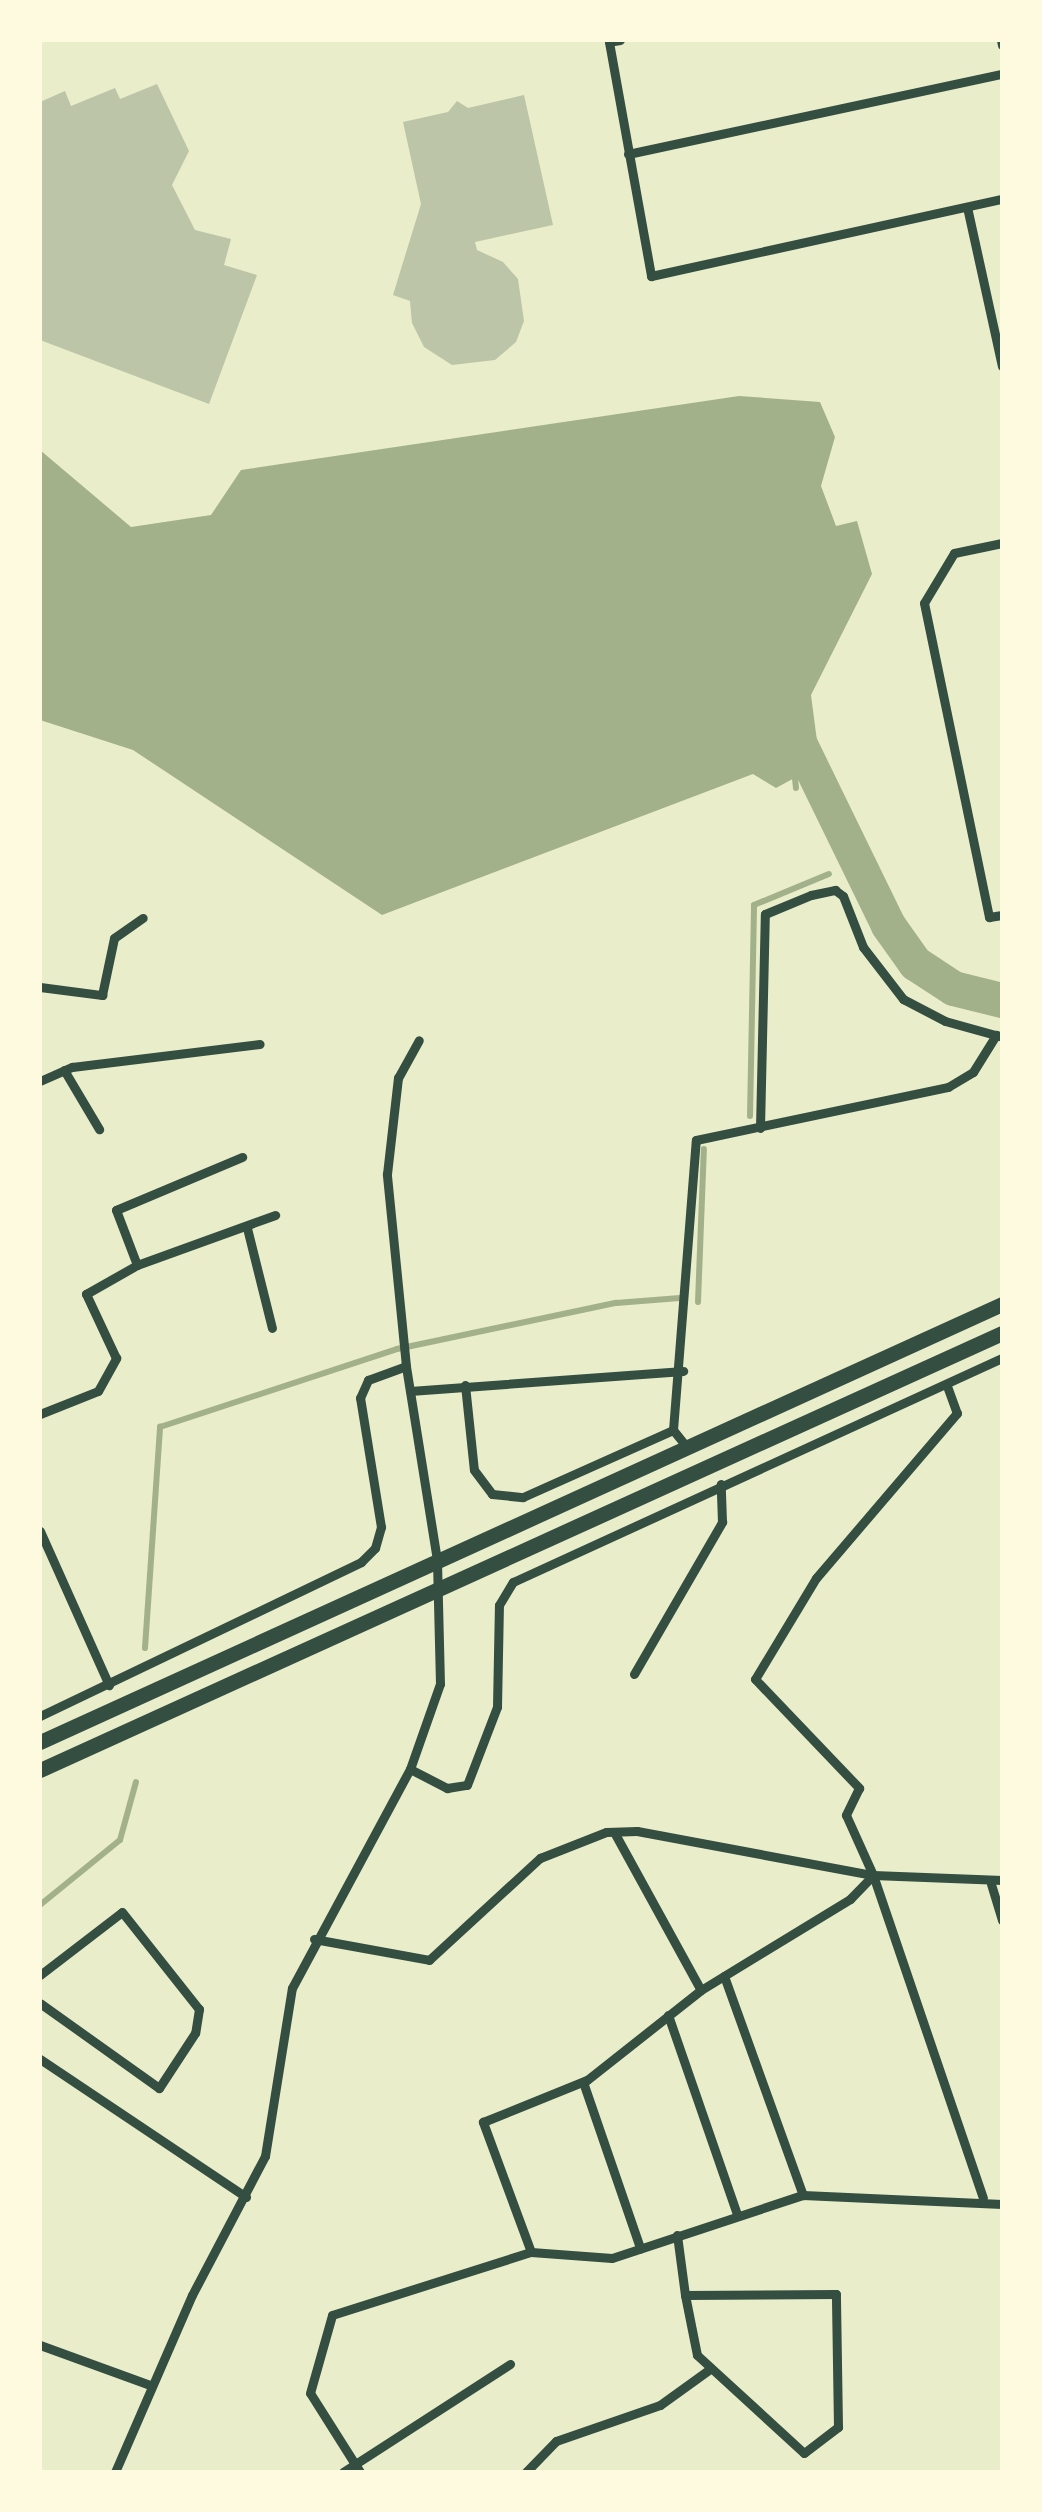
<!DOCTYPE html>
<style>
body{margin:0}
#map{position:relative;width:1042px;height:2512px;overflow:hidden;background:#e9edc9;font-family:Inter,sans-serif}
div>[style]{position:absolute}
.water>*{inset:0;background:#a3b18a}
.stream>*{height:6px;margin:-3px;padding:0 3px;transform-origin:3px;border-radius:3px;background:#a3b18a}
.river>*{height:35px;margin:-17.5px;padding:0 17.5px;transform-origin:17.5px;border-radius:17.5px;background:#a3b18a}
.building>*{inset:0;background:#bcc5a7}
.minor>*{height:9px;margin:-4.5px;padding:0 4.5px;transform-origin:4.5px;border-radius:4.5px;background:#344e41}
.trunk>*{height:15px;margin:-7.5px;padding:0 7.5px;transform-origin:7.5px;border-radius:7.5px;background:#344e41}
span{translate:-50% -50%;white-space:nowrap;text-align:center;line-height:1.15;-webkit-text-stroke:8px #fefae0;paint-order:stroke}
.frame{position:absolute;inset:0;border:42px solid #fefae0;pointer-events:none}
</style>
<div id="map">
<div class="water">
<div style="clip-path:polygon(739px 396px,820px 402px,835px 437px,821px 486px,836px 526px,857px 521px,872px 574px,811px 695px,820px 764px,776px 788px,753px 774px,382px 915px,133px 750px,40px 720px,40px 450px,131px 527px,211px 515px,241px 470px)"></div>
</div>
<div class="stream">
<div style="left:794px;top:769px;width:19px;rotate:84deg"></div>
<div style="left:750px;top:1116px;width:211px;rotate:-88.9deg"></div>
<div style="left:754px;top:905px;width:81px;rotate:-22.5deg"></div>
<div style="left:698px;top:1302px;width:153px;rotate:-87.8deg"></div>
<div style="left:145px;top:1648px;width:222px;rotate:-86.1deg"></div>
<div style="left:160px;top:1427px;width:250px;rotate:-18.2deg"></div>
<div style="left:397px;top:1349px;width:224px;rotate:-11.9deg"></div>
<div style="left:616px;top:1303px;width:64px;rotate:-4.5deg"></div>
<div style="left:40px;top:1905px;width:103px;rotate:-39.1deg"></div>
<div style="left:120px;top:1840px;width:60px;rotate:-74.6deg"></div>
</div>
<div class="river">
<div style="left:791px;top:726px;width:221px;rotate:64deg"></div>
<div style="left:888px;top:925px;width:47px;rotate:54.6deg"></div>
<div style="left:915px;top:963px;width:45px;rotate:33.3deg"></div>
<div style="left:953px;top:988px;width:50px;rotate:13.8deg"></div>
</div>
<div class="building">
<div style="clip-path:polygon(157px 84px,189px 151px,172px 185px,195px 230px,231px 239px,224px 265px,257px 275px,209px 404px,40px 340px,40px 102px,65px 91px,71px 106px,115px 88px,120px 99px)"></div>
<div style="clip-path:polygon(524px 95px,553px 225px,475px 242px,477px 250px,503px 262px,518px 279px,524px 321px,516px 342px,495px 360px,452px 365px,424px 347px,412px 323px,410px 301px,393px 295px,421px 204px,403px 122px,448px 112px,457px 101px,468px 108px)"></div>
</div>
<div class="minor">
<div style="left:620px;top:40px;width:11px;rotate:170deg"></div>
<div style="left:609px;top:42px;width:238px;rotate:79.8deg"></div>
<div style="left:651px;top:276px;width:359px;rotate:-12.4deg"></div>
<div style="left:1001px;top:40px;width:5px;rotate:79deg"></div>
<div style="left:628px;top:154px;width:382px;rotate:-12.1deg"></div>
<div style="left:967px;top:207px;width:163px;rotate:77.6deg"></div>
<div style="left:1002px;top:543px;width:49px;rotate:168.2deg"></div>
<div style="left:954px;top:553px;width:58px;rotate:121deg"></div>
<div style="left:924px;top:603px;width:321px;rotate:78.3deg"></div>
<div style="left:989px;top:917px;width:13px;rotate:-9deg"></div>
<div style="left:40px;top:987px;width:63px;rotate:7.4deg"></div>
<div style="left:102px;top:995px;width:58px;rotate:-78.1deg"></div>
<div style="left:114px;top:938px;width:35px;rotate:-35deg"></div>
<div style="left:64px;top:1070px;width:69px;rotate:59.3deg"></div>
<div style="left:40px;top:1081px;width:35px;rotate:-24deg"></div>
<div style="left:72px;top:1067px;width:189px;rotate:-7deg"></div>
<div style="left:760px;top:1128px;width:214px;rotate:-88.7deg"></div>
<div style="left:765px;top:914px;width:50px;rotate:-22.4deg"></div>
<div style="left:811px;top:895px;width:25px;rotate:-12deg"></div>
<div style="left:835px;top:890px;width:10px;rotate:37deg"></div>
<div style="left:843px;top:896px;width:55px;rotate:68.6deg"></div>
<div style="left:863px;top:947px;width:66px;rotate:52.4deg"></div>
<div style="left:903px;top:999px;width:47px;rotate:27.6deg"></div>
<div style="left:945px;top:1021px;width:56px;rotate:15.5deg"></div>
<div style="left:247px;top:1228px;width:103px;rotate:76deg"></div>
<div style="left:137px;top:1265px;width:59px;rotate:-110.9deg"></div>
<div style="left:116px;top:1210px;width:137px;rotate:-22.8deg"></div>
<div style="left:465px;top:1385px;width:85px;rotate:84deg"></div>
<div style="left:474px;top:1470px;width:30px;rotate:53deg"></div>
<div style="left:492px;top:1494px;width:31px;rotate:6deg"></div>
<div style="left:523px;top:1497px;width:164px;rotate:-24.1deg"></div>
<div style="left:947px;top:1386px;width:29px;rotate:70deg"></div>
<div style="left:957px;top:1413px;width:217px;rotate:130.5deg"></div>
<div style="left:816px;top:1578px;width:118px;rotate:121.1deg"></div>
<div style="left:755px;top:1679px;width:151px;rotate:46.3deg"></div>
<div style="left:859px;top:1788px;width:30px;rotate:116deg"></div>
<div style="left:846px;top:1815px;width:66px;rotate:65.8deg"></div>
<div style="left:873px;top:1875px;width:341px;rotate:71.2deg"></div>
<div style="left:410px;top:1391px;width:274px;rotate:-4.2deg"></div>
<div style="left:40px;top:1414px;width:62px;rotate:-21.6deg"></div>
<div style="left:98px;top:1391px;width:38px;rotate:-61deg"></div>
<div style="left:116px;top:1358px;width:71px;rotate:-115.1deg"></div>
<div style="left:86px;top:1294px;width:59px;rotate:-29.6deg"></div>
<div style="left:137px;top:1265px;width:147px;rotate:-19.9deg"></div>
<div style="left:686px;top:1446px;width:21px;rotate:-129deg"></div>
<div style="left:673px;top:1430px;width:291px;rotate:-85.5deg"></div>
<div style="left:696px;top:1140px;width:258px;rotate:-11.9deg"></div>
<div style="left:948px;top:1087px;width:29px;rotate:-31deg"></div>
<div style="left:973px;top:1072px;width:44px;rotate:-58.1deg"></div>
<div style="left:40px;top:1531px;width:169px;rotate:65.9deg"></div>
<div style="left:634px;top:1674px;width:176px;rotate:-59.9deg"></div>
<div style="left:722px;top:1522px;width:38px;rotate:-92deg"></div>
<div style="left:40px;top:1716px;width:356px;rotate:-25.6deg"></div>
<div style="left:361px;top:1562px;width:20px;rotate:-45deg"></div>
<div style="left:375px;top:1548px;width:22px;rotate:-74deg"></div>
<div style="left:381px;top:1527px;width:131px;rotate:-99.2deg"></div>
<div style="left:360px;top:1398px;width:20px;rotate:-66deg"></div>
<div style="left:368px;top:1380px;width:40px;rotate:-20.2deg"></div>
<div style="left:410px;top:1769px;width:42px;rotate:27.2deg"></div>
<div style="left:447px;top:1788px;width:20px;rotate:-9deg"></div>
<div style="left:467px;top:1785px;width:84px;rotate:-69deg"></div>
<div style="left:497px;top:1707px;width:102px;rotate:-88.9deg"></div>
<div style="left:499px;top:1605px;width:27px;rotate:-59deg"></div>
<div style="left:513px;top:1582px;width:538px;rotate:-24.61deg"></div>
<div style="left:614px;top:1832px;width:180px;rotate:61.2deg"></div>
<div style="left:991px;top:1884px;width:38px;rotate:73deg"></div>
<div style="left:314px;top:1939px;width:117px;rotate:10.3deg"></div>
<div style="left:429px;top:1960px;width:151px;rotate:-42.6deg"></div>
<div style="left:540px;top:1858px;width:71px;rotate:-21.5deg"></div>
<div style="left:606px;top:1832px;width:31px;rotate:-2deg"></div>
<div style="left:637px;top:1831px;width:240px;rotate:10.6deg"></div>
<div style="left:873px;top:1875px;width:129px;rotate:2.2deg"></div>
<div style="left:40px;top:1975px;width:103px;rotate:-37.5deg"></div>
<div style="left:122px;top:1912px;width:124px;rotate:51.6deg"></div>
<div style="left:199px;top:2009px;width:24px;rotate:99deg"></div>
<div style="left:195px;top:2033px;width:66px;rotate:123.2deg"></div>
<div style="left:159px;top:2088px;width:146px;rotate:-144.5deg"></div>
<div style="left:724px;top:1976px;width:233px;rotate:70.2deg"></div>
<div style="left:668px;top:2015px;width:211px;rotate:70.9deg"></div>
<div style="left:40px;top:2059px;width:248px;rotate:33.8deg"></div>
<div style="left:583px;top:2082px;width:176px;rotate:71deg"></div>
<div style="left:677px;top:2235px;width:61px;rotate:82.4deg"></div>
<div style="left:685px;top:2295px;width:61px;rotate:78.7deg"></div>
<div style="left:697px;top:2355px;width:145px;rotate:42.5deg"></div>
<div style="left:804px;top:2453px;width:43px;rotate:-37.4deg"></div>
<div style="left:838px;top:2427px;width:133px;rotate:-90.9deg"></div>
<div style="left:836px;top:2294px;width:151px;rotate:179.6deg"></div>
<div style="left:531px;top:2252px;width:139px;rotate:-110.3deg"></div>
<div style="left:483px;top:2122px;width:112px;rotate:-22deg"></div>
<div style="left:587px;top:2080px;width:145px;rotate:-38.3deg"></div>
<div style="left:701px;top:1990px;width:175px;rotate:-31.4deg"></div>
<div style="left:850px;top:1899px;width:33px;rotate:-46deg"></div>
<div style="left:40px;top:2345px;width:117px;rotate:20deg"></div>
<div style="left:115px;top:2472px;width:193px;rotate:-66.5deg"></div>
<div style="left:192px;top:2295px;width:157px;rotate:-62.3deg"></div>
<div style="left:265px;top:2156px;width:170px;rotate:-80.9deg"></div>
<div style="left:292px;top:1988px;width:249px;rotate:-61.7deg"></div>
<div style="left:410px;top:1769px;width:90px;rotate:-70.6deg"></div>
<div style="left:440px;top:1684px;width:124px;rotate:-91.4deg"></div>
<div style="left:437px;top:1560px;width:196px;rotate:-99.1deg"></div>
<div style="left:406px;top:1366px;width:193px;rotate:-95.7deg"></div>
<div style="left:387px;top:1174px;width:97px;rotate:-83.5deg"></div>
<div style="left:398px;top:1078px;width:43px;rotate:-61.1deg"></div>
<div style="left:343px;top:2472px;width:199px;rotate:-32.9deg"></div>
<div style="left:360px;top:2472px;width:93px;rotate:-122.3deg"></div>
<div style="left:310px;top:2393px;width:81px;rotate:-74.2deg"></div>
<div style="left:332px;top:2315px;width:209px;rotate:-17.6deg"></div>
<div style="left:531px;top:2252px;width:81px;rotate:4.2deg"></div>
<div style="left:612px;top:2258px;width:201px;rotate:-18.3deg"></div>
<div style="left:803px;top:2195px;width:199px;rotate:2.6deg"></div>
<div style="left:526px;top:2472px;width:43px;rotate:-45.9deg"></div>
<div style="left:556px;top:2441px;width:110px;rotate:-19.1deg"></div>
<div style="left:660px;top:2405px;width:62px;rotate:-35.8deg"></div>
</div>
<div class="trunk">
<div style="left:40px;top:1742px;width:1057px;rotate:-24.48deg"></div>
<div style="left:40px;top:1770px;width:1057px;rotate:-24.43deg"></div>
</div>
<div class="frame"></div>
</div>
